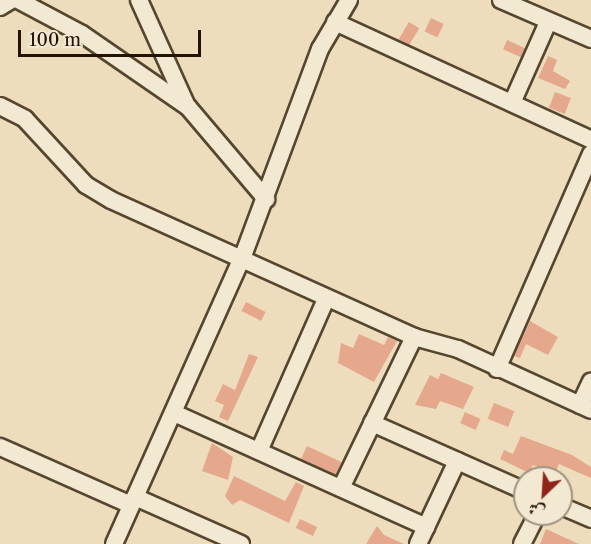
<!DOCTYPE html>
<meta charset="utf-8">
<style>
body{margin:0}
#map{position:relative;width:591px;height:544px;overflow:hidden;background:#edddbc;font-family:"Libre Caslon Text",Amiri,serif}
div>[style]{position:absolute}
.building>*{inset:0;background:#e6a88d;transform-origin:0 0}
.roads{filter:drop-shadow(2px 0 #56462f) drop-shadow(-2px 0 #56462f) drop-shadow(0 2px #56462f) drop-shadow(0 -2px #56462f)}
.minor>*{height:16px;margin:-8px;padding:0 8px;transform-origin:8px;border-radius:8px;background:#f3e9d3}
span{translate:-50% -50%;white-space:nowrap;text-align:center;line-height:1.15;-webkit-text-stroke:4.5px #f3e9d3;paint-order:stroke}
.north{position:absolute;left:513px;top:466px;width:60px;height:60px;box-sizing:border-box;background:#f3e9d3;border:2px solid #a0937f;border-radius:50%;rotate:205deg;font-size:16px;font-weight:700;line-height:24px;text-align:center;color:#241300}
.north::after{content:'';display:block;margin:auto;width:21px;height:27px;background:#8f2418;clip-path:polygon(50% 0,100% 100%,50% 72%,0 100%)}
.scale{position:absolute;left:18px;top:30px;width:183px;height:27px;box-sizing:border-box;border:3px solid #241300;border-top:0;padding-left:8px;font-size:18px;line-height:21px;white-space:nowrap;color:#241300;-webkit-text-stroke:4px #f3e9d3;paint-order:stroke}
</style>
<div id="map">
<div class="building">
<div style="left:431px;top:18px;width:14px;height:15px;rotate:25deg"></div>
<div style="left:409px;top:22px;width:12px;height:20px;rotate:31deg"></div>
<div style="left:507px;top:40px;width:20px;height:10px;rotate:24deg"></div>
<div style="clip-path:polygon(548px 56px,557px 60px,553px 71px,570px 81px,565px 89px,538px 78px)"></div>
<div style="left:555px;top:92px;width:17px;height:17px;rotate:21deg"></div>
<div style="left:246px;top:302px;width:22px;height:10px;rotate:27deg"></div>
<div style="clip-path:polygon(530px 321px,558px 337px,548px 355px,526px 344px,520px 358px,514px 356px)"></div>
<div style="clip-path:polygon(359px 334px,384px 345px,388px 337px,397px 341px,374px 382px,338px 363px,341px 343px,353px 348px)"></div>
<div style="clip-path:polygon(249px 354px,258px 357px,228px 421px,219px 417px,224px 405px,215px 401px,223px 384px,235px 390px)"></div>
<div style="clip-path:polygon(441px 373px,474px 387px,463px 409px,440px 401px,436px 409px,415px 405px,430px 375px,438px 379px)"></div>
<div style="left:494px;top:403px;width:22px;height:17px;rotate:22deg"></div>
<div style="left:465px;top:412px;width:17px;height:12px;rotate:24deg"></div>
<div style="clip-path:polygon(521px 436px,572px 455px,591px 467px,591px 478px,559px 464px,555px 474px,533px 465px,529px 473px,500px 459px,504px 450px,513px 454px)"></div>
<div style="clip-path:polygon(212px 443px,233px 457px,228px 480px,202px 471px)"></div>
<div style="left:307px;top:446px;width:38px;height:14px;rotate:25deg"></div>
<div style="clip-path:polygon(234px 476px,285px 501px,296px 482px,304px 486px,289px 523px,240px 500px,232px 505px,225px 496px)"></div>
<div style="left:300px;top:519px;width:19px;height:10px;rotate:25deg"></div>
<div style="clip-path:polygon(377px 526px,384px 535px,404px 544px,366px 544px)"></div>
<div style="clip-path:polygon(546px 529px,579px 544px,540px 544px)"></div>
</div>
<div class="roads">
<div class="minor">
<div style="left:18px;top:0;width:72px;rotate:28deg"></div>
<div style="left:82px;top:34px;width:129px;rotate:34.6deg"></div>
<div style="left:188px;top:107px;width:121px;rotate:49.7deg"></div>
<div style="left:139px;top:0;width:114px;rotate:65.7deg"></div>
<div style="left:501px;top:0;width:98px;rotate:23.4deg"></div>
<div style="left:0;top:7px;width:13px;rotate:-32deg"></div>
<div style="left:335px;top:22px;width:282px;rotate:24.7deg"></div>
<div style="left:512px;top:103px;width:89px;rotate:-66deg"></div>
<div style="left:0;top:106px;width:28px;rotate:27deg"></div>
<div style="left:25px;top:119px;width:90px;rotate:47.3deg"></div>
<div style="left:86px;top:185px;width:29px;rotate:31deg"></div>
<div style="left:111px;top:200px;width:333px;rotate:24.3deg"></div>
<div style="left:414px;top:337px;width:46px;rotate:15.3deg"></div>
<div style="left:458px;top:349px;width:146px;rotate:24.6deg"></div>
<div style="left:497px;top:369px;width:235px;rotate:-66.4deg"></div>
<div style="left:580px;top:405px;width:26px;rotate:-65deg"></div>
<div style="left:174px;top:413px;width:277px;rotate:24.3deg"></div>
<div style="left:372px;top:423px;width:167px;rotate:24deg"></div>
<div style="left:0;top:447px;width:143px;rotate:23.9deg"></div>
<div style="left:259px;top:451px;width:166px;rotate:-66.2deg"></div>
<div style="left:341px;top:488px;width:168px;rotate:-64.2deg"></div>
<div style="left:135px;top:497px;width:116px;rotate:23.9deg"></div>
<div style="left:561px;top:506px;width:33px;rotate:23deg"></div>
<div style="left:114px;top:544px;width:316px;rotate:-65.9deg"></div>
<div style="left:243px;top:256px;width:221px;rotate:-69.6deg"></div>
<div style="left:320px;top:49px;width:57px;rotate:-59.4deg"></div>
<div style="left:418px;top:544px;width:92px;rotate:-64.8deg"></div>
<div style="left:522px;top:544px;width:34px;rotate:-63deg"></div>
</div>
</div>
<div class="north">ش</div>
<div class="scale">100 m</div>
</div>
